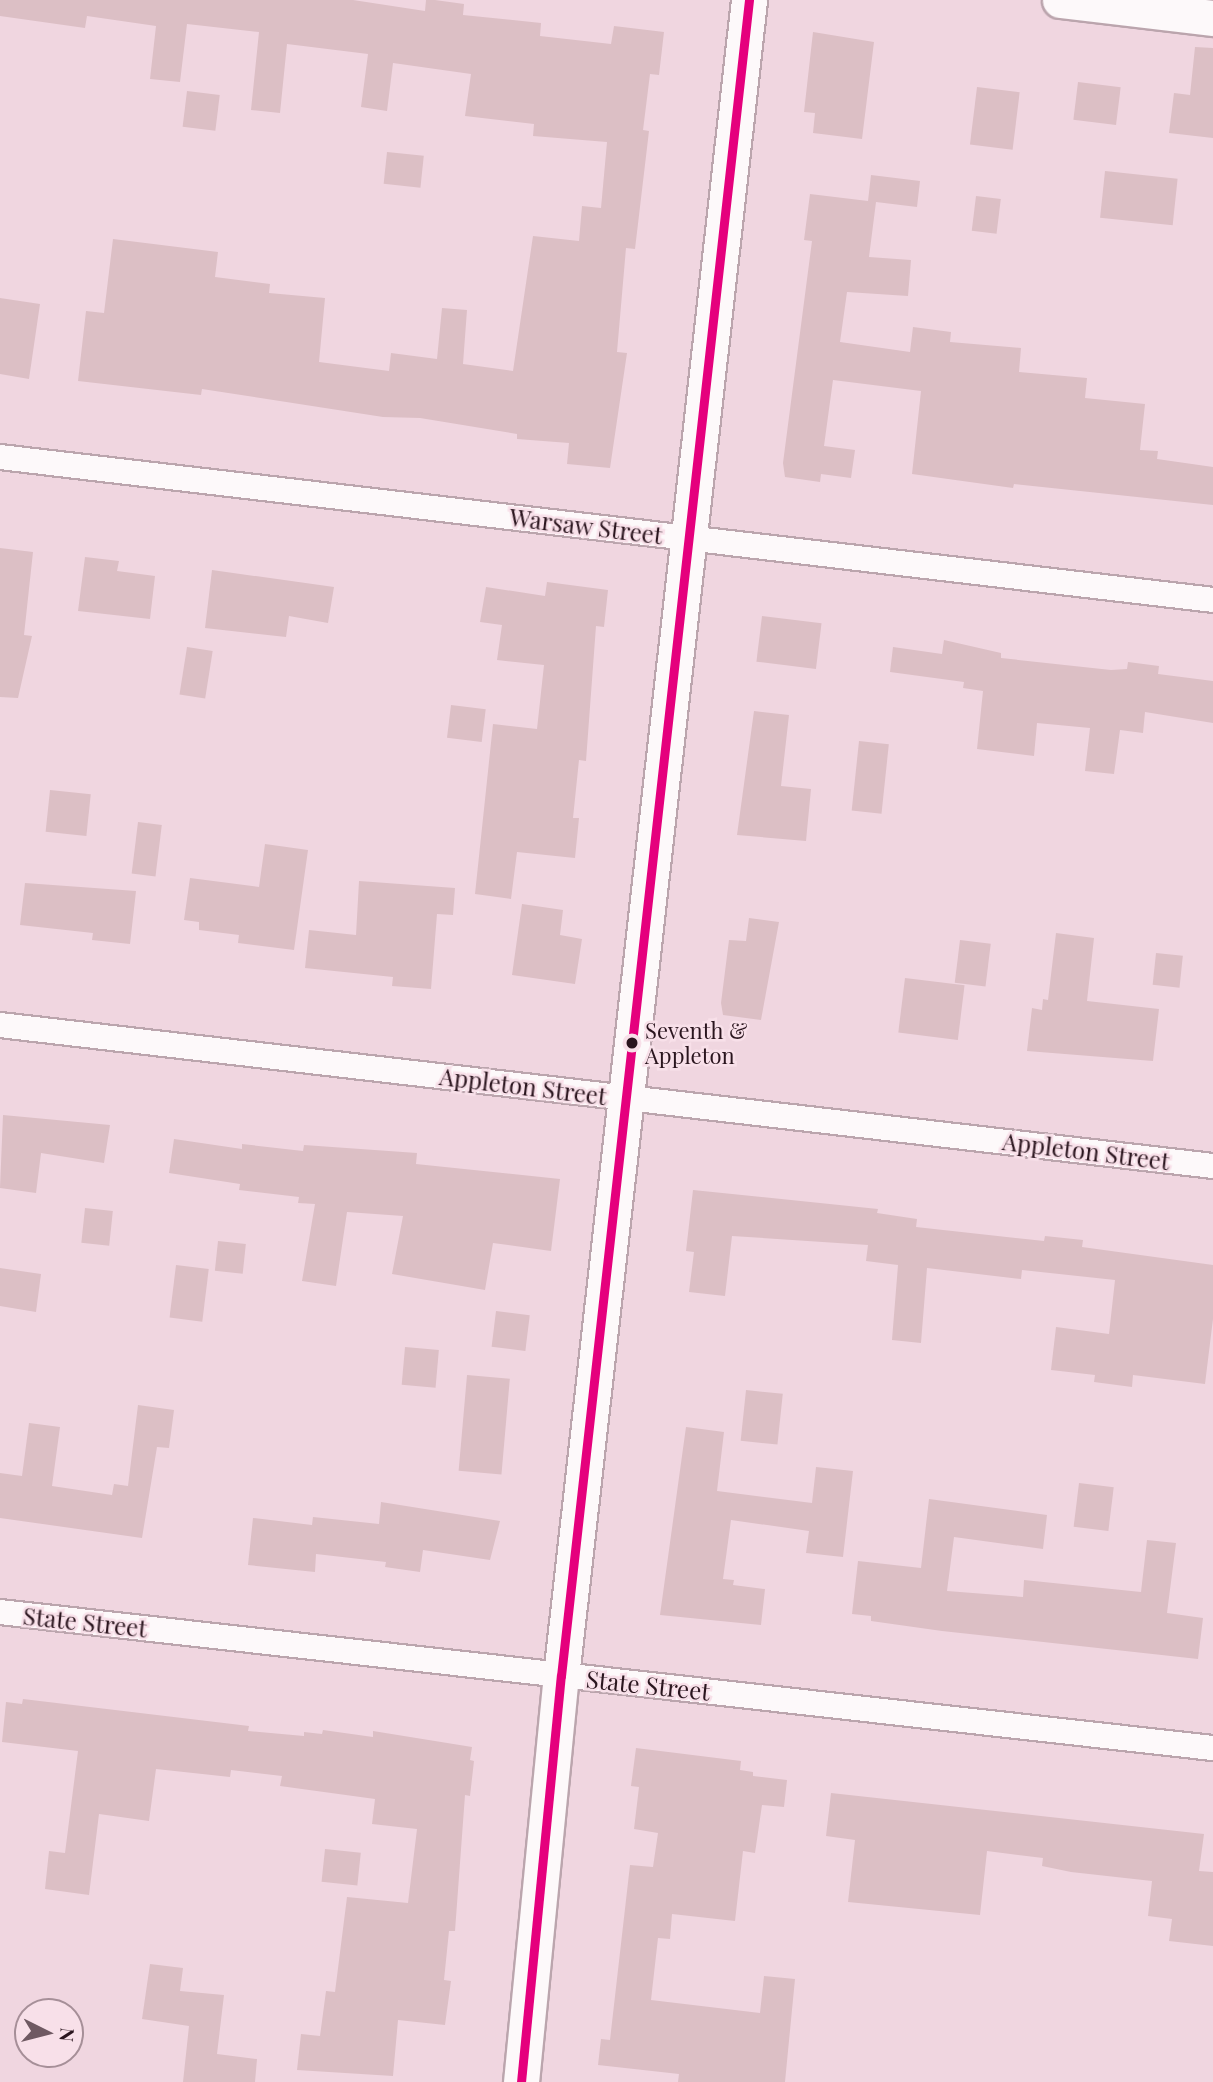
<!DOCTYPE html>
<style>
body{margin:0}
#map{position:relative;width:1213px;height:2082px;overflow:hidden;background:#f0d6e0;font-family:"Playfair Display",serif}
div>[style]{position:absolute}
.building>*{inset:0;background:#dcbfc5;transform-origin:0 0}
.roads{filter:drop-shadow(2px 0 #bba5ad) drop-shadow(-2px 0 #bba5ad) drop-shadow(0 2px #bba5ad) drop-shadow(0 -2px #bba5ad)}
.street>*{height:24px;margin:-12px;padding:0 12px;transform-origin:12px;border-radius:12px;background:#fdf9fa}
.secondary>*{height:35px;margin:-17.5px;padding:0 17.5px;transform-origin:17.5px;border-radius:17.5px;background:#fdf9fa}
.bus-1>*{height:9px;margin:-4.5px;padding:0 4.5px;transform-origin:4.5px;border-radius:4.5px;background:#e5007d}
.dots>*{width:19px;height:19px;translate:-50% -50%;box-sizing:border-box;border:4px solid #f8e0e9;border-radius:50%}
span{translate:-50% -50%;white-space:nowrap;text-align:center;line-height:1.15;-webkit-text-stroke:5px #f8e0e9;paint-order:stroke}
.bus-label{font-size:22px;color:#2a151e}
.left{translate:0 -50%;text-align:left}
.street-label{font-size:24px;color:#2a151e}
.north{position:absolute;left:14px;top:1998px;width:70px;height:70px;box-sizing:border-box;background:#f8e0e9;border:2px solid #a68f98;border-radius:50%;rotate:96deg;font-size:19px;font-weight:700;line-height:28px;text-align:center;color:#2a151e}
.north::after{content:'';display:block;margin:auto;width:24px;height:32px;background:#6f5962;clip-path:polygon(50% 0,100% 100%,50% 72%,0 100%)}
</style>
<div id="map">
<div class="building">
<div style="clip-path:polygon(0 0,353px 0,425px 11px,426px 0,435px 0,464px 4px,463px 15px,541px 23px,540px 36px,611px 44px,614px 26px,664px 32px,659px 75px,650px 74px,643px 130px,649px 131px,635px 249px,626px 248px,617px 352px,627px 353px,610px 468px,567px 464px,569px 443px,517px 439px,517px 434px,420px 418px,383px 417px,202px 389px,201px 395px,78px 381px,86px 311px,104px 313px,113px 239px,218px 252px,215px 277px,270px 284px,269px 293px,325px 298px,319px 362px,389px 371px,391px 353px,437px 359px,442px 308px,467px 310px,463px 364px,513px 371px,533px 236px,579px 241px,582px 206px,601px 208px,607px 142px,533px 136px,534px 124px,465px 116px,471px 74px,393px 63px,387px 111px,361px 107px,368px 54px,287px 44px,280px 113px,251px 110px,259px 32px,187px 24px,180px 82px,150px 79px,156px 26px,87px 16px,85px 28px,0 16px)"></div>
<div style="clip-path:polygon(813px 32px,874px 42px,862px 139px,813px 133px,815px 113px,804px 112px)"></div>
<div style="clip-path:polygon(1195px 47px,1213px 48px,1213px 138px,1169px 133px,1174px 93px,1190px 95px)"></div>
<div style="left:1078px;top:82px;width:43px;height:38px;rotate:7deg"></div>
<div style="left:977px;top:87px;width:43px;height:58px;rotate:7deg"></div>
<div style="left:187px;top:91px;width:33px;height:36px;rotate:7deg"></div>
<div style="left:387px;top:152px;width:37px;height:32px;rotate:6deg"></div>
<div style="left:1105px;top:171px;width:73px;height:47px;rotate:6deg"></div>
<div style="clip-path:polygon(871px 175px,920px 181px,917px 207px,876px 202px,869px 257px,911px 260px,908px 296px,847px 292px,840px 342px,910px 352px,913px 327px,951px 332px,950px 342px,1021px 348px,1019px 372px,1087px 378px,1085px 398px,1145px 404px,1140px 450px,1158px 451px,1157px 459px,1213px 467px,1213px 505px,1014px 484px,1013px 488px,912px 474px,921px 391px,833px 380px,824px 446px,855px 450px,851px 478px,821px 474px,820px 482px,785px 477px,783px 463px,812px 241px,804px 240px,810px 194px,868px 201px)"></div>
<div style="left:976px;top:196px;width:25px;height:35px;rotate:7deg"></div>
<div style="clip-path:polygon(0 298px,40px 304px,29px 379px,0 374px)"></div>
<div style="clip-path:polygon(0 548px,33px 552px,24px 635px,32px 636px,18px 698px,0 697px)"></div>
<div style="clip-path:polygon(85px 557px,119px 561px,117px 571px,155px 576px,150px 619px,78px 611px)"></div>
<div style="clip-path:polygon(212px 570px,334px 587px,328px 623px,289px 616px,286px 637px,205px 628px)"></div>
<div style="clip-path:polygon(547px 582px,608px 590px,604px 627px,596px 626px,586px 761px,579px 760px,573px 818px,579px 818px,575px 858px,517px 852px,511px 899px,475px 894px,493px 724px,537px 729px,544px 665px,497px 660px,502px 625px,480px 622px,486px 587px,545px 596px)"></div>
<div style="left:762px;top:616px;width:60px;height:46px;rotate:7deg"></div>
<div style="clip-path:polygon(944px 640px,1001px 653px,1001px 658px,1111px 670px,1127px 669px,1128px 662px,1159px 666px,1158px 674px,1213px 681px,1213px 723px,1145px 712px,1143px 733px,1120px 730px,1114px 774px,1085px 771px,1090px 728px,1037px 723px,1034px 756px,977px 749px,983px 691px,963px 688px,964px 682px,890px 672px,893px 647px,942px 654px)"></div>
<div style="left:187px;top:647px;width:26px;height:48px;rotate:9deg"></div>
<div style="left:451px;top:705px;width:35px;height:33px;rotate:7deg"></div>
<div style="clip-path:polygon(754px 711px,789px 715px,781px 786px,811px 789px,806px 841px,737px 835px)"></div>
<div style="left:859px;top:741px;width:30px;height:70px;rotate:6deg"></div>
<div style="left:50px;top:790px;width:41px;height:42px;rotate:6deg"></div>
<div style="left:138px;top:822px;width:24px;height:52px;rotate:7deg"></div>
<div style="clip-path:polygon(265px 844px,308px 850px,294px 950px,238px 943px,239px 935px,199px 930px,199px 922px,184px 920px,190px 878px,259px 887px)"></div>
<div style="clip-path:polygon(359px 881px,455px 888px,453px 915px,437px 914px,431px 989px,392px 986px,393px 977px,305px 968px,309px 930px,356px 935px)"></div>
<div style="clip-path:polygon(25px 883px,136px 891px,130px 944px,92px 940px,93px 933px,20px 925px)"></div>
<div style="clip-path:polygon(522px 904px,563px 910px,560px 935px,582px 939px,575px 984px,512px 975px)"></div>
<div style="clip-path:polygon(749px 918px,779px 922px,761px 1020px,723px 1015px,721px 1003px,729px 940px,746px 941px)"></div>
<div style="clip-path:polygon(1056px 933px,1094px 938px,1087px 1001px,1159px 1009px,1153px 1061px,1027px 1051px,1032px 1008px,1042px 1010px,1043px 999px,1048px 1000px)"></div>
<div style="left:960px;top:940px;width:31px;height:43px;rotate:7deg"></div>
<div style="left:1156px;top:953px;width:27px;height:32px;rotate:6deg"></div>
<div style="left:905px;top:978px;width:60px;height:55px;rotate:7deg"></div>
<div style="clip-path:polygon(3px 1115px,110px 1125px,104px 1163px,41px 1153px,36px 1193px,0 1188px)"></div>
<div style="clip-path:polygon(174px 1139px,242px 1149px,242px 1144px,303px 1151px,304px 1145px,417px 1153px,416px 1164px,560px 1179px,551px 1251px,493px 1243px,485px 1290px,392px 1274px,403px 1216px,347px 1212px,336px 1286px,302px 1281px,315px 1204px,298px 1203px,299px 1197px,239px 1190px,240px 1184px,169px 1173px)"></div>
<div style="clip-path:polygon(693px 1190px,878px 1209px,877px 1213px,917px 1219px,916px 1227px,1044px 1241px,1045px 1236px,1083px 1240px,1082px 1247px,1213px 1265px,1213px 1319px,1205px 1384px,1133px 1375px,1132px 1387px,1094px 1382px,1095px 1375px,1051px 1370px,1056px 1327px,1109px 1334px,1115px 1280px,1022px 1270px,1021px 1279px,927px 1268px,921px 1343px,892px 1340px,898px 1265px,866px 1261px,868px 1245px,732px 1236px,725px 1296px,689px 1292px,694px 1252px,686px 1251px)"></div>
<div style="left:85px;top:1208px;width:28px;height:35px;rotate:6deg"></div>
<div style="left:218px;top:1241px;width:28px;height:30px;rotate:6deg"></div>
<div style="left:176px;top:1265px;width:33px;height:53px;rotate:7deg"></div>
<div style="clip-path:polygon(0 1268px,41px 1274px,36px 1312px,0 1306px)"></div>
<div style="left:496px;top:1311px;width:34px;height:36px;rotate:7deg"></div>
<div style="left:405px;top:1347px;width:34px;height:38px;rotate:5deg"></div>
<div style="left:467px;top:1375px;width:43px;height:96px;rotate:5deg"></div>
<div style="left:746px;top:1390px;width:37px;height:51px;rotate:6deg"></div>
<div style="clip-path:polygon(138px 1405px,174px 1410px,169px 1448px,157px 1447px,142px 1538px,0 1518px,0 1473px,22px 1476px,29px 1423px,60px 1427px,52px 1486px,112px 1495px,114px 1484px,128px 1486px)"></div>
<div style="clip-path:polygon(686px 1427px,724px 1432px,717px 1491px,812px 1503px,816px 1467px,853px 1471px,843px 1557px,806px 1553px,809px 1531px,731px 1520px,723px 1579px,734px 1580px,733px 1585px,765px 1589px,761px 1625px,660px 1615px)"></div>
<div style="left:1079px;top:1483px;width:35px;height:44px;rotate:7deg"></div>
<div style="clip-path:polygon(929px 1499px,1047px 1515px,1043px 1549px,954px 1537px,947px 1591px,1023px 1597px,1024px 1580px,1141px 1592px,1147px 1540px,1176px 1543px,1167px 1613px,1203px 1618px,1198px 1659px,942px 1631px,871px 1621px,871px 1616px,852px 1614px,858px 1561px,921px 1568px)"></div>
<div style="clip-path:polygon(381px 1502px,500px 1521px,490px 1560px,423px 1550px,420px 1572px,385px 1567px,386px 1562px,316px 1554px,315px 1572px,248px 1565px,253px 1518px,312px 1525px,313px 1517px,379px 1524px)"></div>
<div style="clip-path:polygon(23px 1699px,249px 1726px,248px 1731px,304px 1736px,304px 1732px,322px 1734px,323px 1730px,373px 1737px,373px 1731px,472px 1747px,470px 1760px,474px 1761px,470px 1796px,465px 1795px,455px 1931px,449px 1931px,444px 1980px,451px 1981px,445px 2025px,398px 2020px,393px 2076px,297px 2070px,301px 2034px,320px 2036px,326px 1991px,335px 1992px,347px 1897px,408px 1903px,417px 1829px,372px 1824px,375px 1799px,280px 1786px,282px 1776px,231px 1770px,230px 1777px,156px 1769px,149px 1821px,99px 1814px,89px 1895px,45px 1889px,49px 1851px,65px 1853px,78px 1751px,2px 1742px,6px 1702px,22px 1704px)"></div>
<div style="clip-path:polygon(636px 1748px,741px 1761px,740px 1770px,753px 1772px,753px 1776px,787px 1780px,784px 1807px,762px 1805px,755px 1853px,743px 1851px,735px 1921px,672px 1914px,670px 1939px,658px 1938px,651px 2000px,760px 2013px,764px 1976px,795px 1979px,785px 2082px,678px 2082px,679px 2074px,598px 2065px,601px 2039px,610px 2040px,630px 1865px,653px 1867px,658px 1833px,634px 1829px,639px 1787px,631px 1786px)"></div>
<div style="clip-path:polygon(831px 1793px,1204px 1834px,1199px 1871px,1213px 1872px,1213px 1946px,1169px 1941px,1172px 1919px,1148px 1916px,1152px 1881px,1071px 1872px,1042px 1866px,1043px 1858px,987px 1851px,980px 1915px,848px 1902px,855px 1840px,826px 1836px)"></div>
<div style="left:325px;top:1849px;width:36px;height:33px;rotate:6deg"></div>
<div style="clip-path:polygon(150px 1964px,183px 1968px,180px 1991px,224px 1995px,217px 2054px,257px 2059px,255px 2082px,183px 2082px,189px 2026px,142px 2019px)"></div>
</div>
<div class="roads">
<div class="street">
<div style="left:0;top:457px;width:1221px;rotate:6.72deg"></div>
<div style="left:0;top:1025px;width:1221px;rotate:6.63deg"></div>
<div style="left:0;top:1612px;width:1221px;rotate:6.4deg"></div>
</div>
<div class="secondary">
<div style="left:1060px;top:0;width:154px;rotate:6.7deg"></div>
<div style="left:521px;top:2082px;width:408px;rotate:-84.4deg"></div>
<div style="left:561px;top:1676px;width:1687px;rotate:-83.6deg"></div>
</div>
</div>
<div class="bus-1">
<div style="left:521px;top:2082px;width:408px;rotate:-84.4deg"></div>
<div style="left:561px;top:1676px;width:1687px;rotate:-83.6deg"></div>
</div>
<div class="dots">
<div style="left:632px;top:1043px;background:#2a151e"></div>
</div>
<div class="bus-label">
<span class="left" style="left:645px;top:1043px">Seventh &amp;<br>Appleton</span>
</div>
<div class="street-label">
<span style="left:586px;top:526px;rotate:7deg">Warsaw Street</span>
<span style="left:523px;top:1086px;rotate:7deg">Appleton Street</span>
<span style="left:1086px;top:1151px;rotate:7deg">Appleton Street</span>
<span style="left:85px;top:1622px;rotate:6deg">State Street</span>
<span style="left:648px;top:1685px;rotate:6deg">State Street</span>
</div>
<div class="north">N</div>
</div>
